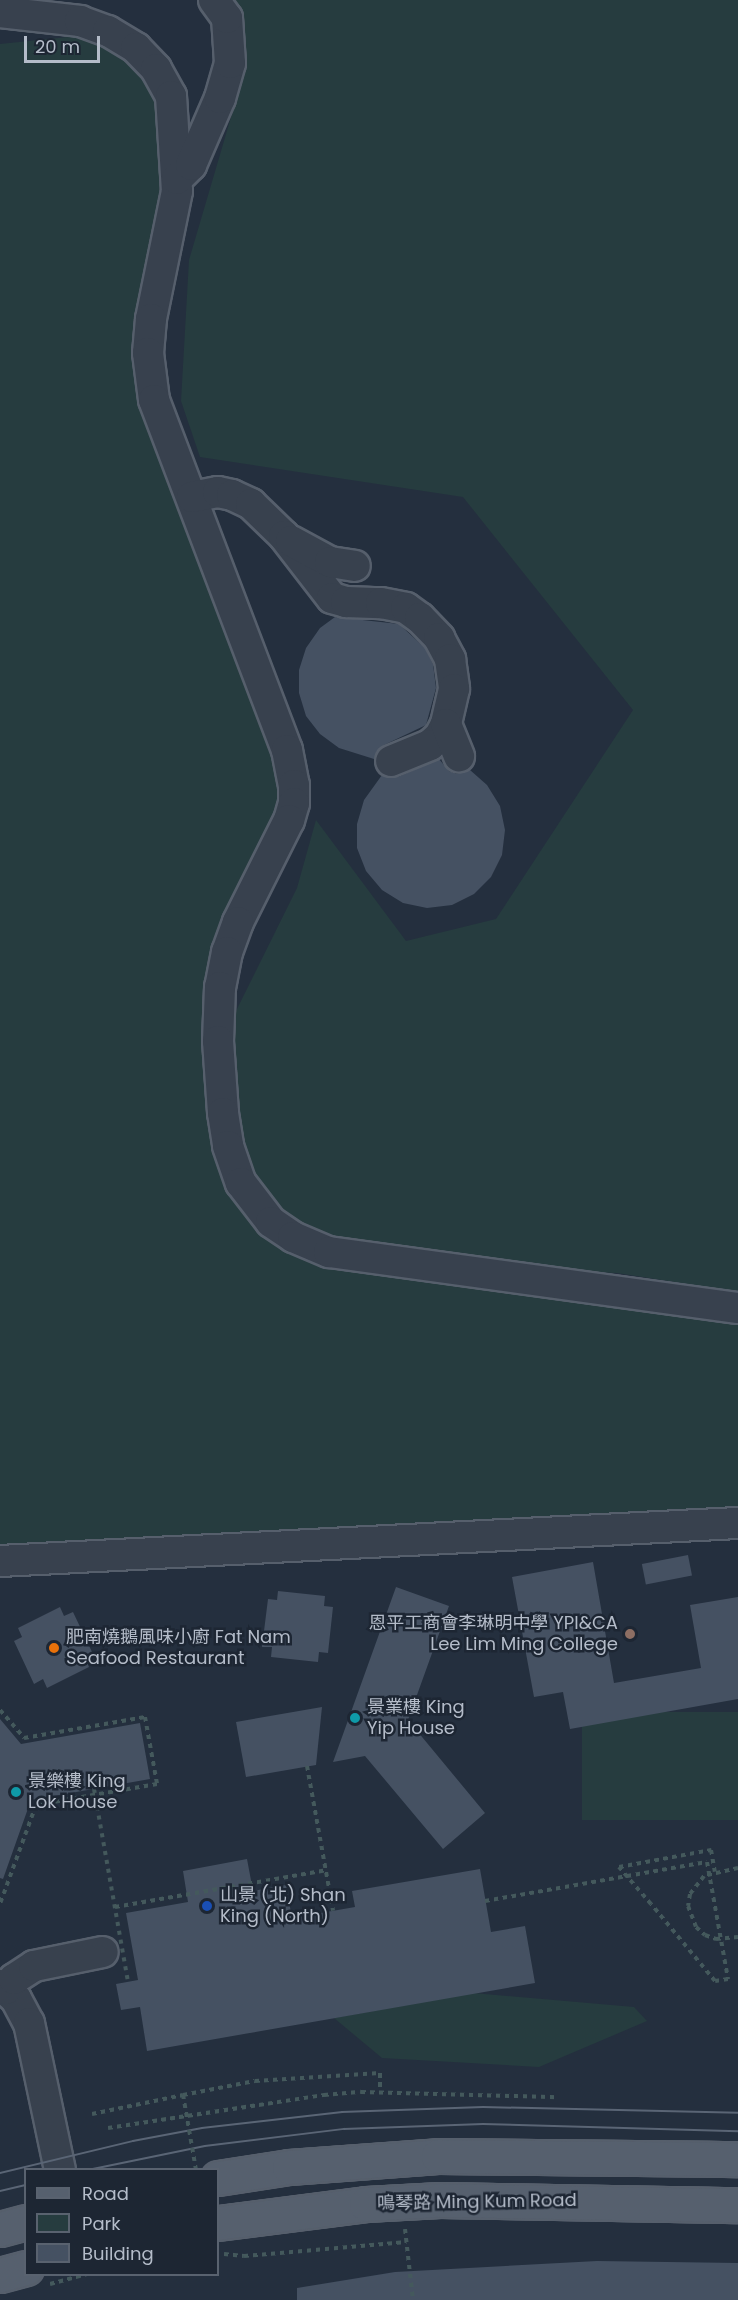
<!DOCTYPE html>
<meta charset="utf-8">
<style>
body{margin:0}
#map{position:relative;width:738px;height:2300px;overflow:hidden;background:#242f3e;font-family:Poppins,"Noto Sans TC",sans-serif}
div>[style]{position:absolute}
.green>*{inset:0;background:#263c3f;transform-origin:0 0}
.building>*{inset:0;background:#455162;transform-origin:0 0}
.path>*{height:4px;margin-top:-2px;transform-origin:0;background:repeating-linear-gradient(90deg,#44595c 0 4.5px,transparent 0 9px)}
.roads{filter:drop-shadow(2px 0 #565f6c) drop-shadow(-2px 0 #565f6c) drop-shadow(0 2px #565f6c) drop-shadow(0 -2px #565f6c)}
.minor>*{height:30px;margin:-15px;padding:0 15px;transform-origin:15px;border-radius:15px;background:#38414e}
.major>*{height:33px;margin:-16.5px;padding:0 16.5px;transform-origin:16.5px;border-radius:16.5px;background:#56606e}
.tram>*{height:1.5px;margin:-0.75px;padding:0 0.75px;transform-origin:0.75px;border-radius:0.75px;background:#5a6575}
.path-bridge>*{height:4px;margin-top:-2px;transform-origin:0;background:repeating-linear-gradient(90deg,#44595c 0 4.5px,transparent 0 9px)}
.dots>*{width:16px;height:16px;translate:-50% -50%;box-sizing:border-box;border:3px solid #1d2633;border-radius:50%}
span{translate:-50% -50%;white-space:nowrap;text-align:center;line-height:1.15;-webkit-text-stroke:5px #1d2633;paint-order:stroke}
.poi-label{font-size:18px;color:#b4bcc9}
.right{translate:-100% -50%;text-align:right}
.left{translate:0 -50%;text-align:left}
.street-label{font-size:18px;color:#b4bcc9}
.legend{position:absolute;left:24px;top:2168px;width:195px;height:108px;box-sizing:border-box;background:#1d2633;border:2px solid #59626f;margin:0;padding:8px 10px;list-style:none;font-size:18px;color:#b4bcc9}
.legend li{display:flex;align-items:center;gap:12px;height:30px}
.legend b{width:30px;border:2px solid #59626f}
.scale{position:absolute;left:24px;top:36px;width:76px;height:27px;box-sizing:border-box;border:3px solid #b4bcc9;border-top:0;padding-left:8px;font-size:18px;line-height:21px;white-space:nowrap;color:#b4bcc9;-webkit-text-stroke:4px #1d2633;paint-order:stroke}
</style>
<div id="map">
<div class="green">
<div style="clip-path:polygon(220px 0,738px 0,738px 1292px,617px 1273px,372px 1264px,302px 1236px,256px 1180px,235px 1112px,235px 1013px,297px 888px,316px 820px,406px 941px,496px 919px,633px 710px,463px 497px,200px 457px,181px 401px,189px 260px,244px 73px)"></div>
<div style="clip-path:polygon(78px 36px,124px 53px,148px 74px,160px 99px,166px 190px,140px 317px,281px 771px,280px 808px,207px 997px,257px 1223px,738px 1319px,738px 1509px,0 1549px,0 44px)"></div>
<div style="left:738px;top:1712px;width:108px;height:156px;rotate:90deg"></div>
<div style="clip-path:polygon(473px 1993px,634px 2007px,647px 2021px,539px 2067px,382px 2058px,334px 2018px)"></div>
</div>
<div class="building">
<div style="clip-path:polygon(335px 617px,399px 624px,425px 648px,433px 664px,436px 688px,426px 725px,384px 745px,377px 751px,374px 759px,339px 748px,320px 734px,306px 716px,299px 693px,299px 670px,306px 648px,320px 628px)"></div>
<div style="clip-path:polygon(439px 759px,449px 771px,457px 774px,470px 770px,487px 785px,500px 806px,505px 830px,502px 855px,491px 877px,474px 894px,452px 905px,427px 908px,403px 903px,382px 890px,366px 871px,357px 848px,357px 824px,364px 800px,382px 775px,398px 777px)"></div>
<div style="left:688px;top:1555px;width:21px;height:47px;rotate:79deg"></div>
<div style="clip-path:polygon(593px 1562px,614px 1683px,701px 1668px,690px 1605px,738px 1597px,738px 1699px,570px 1729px,563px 1692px,534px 1697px,512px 1577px)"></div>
<div style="clip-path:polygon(396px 1587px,449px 1606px,408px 1720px,485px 1813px,443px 1849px,365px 1756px,333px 1762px)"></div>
<div style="clip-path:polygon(278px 1591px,325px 1596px,324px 1606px,333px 1607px,328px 1653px,319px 1652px,318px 1662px,271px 1657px,272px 1647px,262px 1647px,268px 1599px,277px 1600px)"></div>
<div style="clip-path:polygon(60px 1607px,64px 1616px,73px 1612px,93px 1654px,85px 1658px,89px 1667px,47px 1688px,43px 1679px,34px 1684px,14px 1641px,22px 1637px,18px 1628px)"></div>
<div style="clip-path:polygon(322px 1707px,316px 1765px,246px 1777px,236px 1722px)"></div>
<div style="clip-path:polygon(0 1719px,21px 1744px,140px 1723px,150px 1779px,31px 1800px,3px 1879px,0 1878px)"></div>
<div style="clip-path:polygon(247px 1859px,253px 1891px,286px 1885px,292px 1918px,355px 1907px,352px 1891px,480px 1869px,491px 1932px,525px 1926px,535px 1983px,147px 2051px,140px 2007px,121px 2010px,116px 1984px,138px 1980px,126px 1913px,188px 1902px,183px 1871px)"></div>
<div style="clip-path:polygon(597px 2261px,738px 2263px,738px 2300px,297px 2300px,297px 2288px,395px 2272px)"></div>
</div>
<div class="path">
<div style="left:0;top:1710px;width:37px;rotate:49deg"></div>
<div style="left:24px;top:1738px;width:123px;rotate:-9.8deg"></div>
<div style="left:145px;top:1717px;width:68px;rotate:79.8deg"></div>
<div style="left:157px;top:1784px;width:123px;rotate:170.2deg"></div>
<div style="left:36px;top:1805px;width:105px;rotate:110deg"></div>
<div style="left:307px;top:1766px;width:147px;rotate:79.8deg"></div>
<div style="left:738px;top:1868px;width:35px;rotate:167deg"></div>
<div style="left:704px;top:1876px;width:23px;rotate:128deg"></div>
<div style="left:690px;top:1894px;width:12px;rotate:99deg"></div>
<div style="left:688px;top:1906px;width:22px;rotate:69deg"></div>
<div style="left:696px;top:1927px;width:12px;rotate:42deg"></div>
<div style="left:705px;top:1935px;width:12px;rotate:20deg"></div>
<div style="left:716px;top:1939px;width:22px;rotate:-5deg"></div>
<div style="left:651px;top:1904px;width:49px;rotate:-130.9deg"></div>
<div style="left:619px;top:1867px;width:94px;rotate:-10.5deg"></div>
<div style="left:711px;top:1850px;width:22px;rotate:80deg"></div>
<div style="left:115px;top:1907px;width:214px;rotate:-9.9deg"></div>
<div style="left:380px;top:2073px;width:14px;rotate:90deg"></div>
<div style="left:92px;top:2114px;width:93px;rotate:-11.8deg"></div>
<div style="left:108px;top:2128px;width:219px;rotate:-8.7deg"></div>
<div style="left:324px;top:2095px;width:37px;rotate:-5deg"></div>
<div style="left:361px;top:2092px;width:197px;rotate:1.5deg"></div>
<div style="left:405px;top:2229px;width:71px;rotate:83.6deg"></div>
<div style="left:224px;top:2254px;width:20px;rotate:6deg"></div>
<div style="left:244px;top:2256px;width:163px;rotate:-4.9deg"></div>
<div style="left:50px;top:2284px;width:39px;rotate:-15deg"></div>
</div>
<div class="roads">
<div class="minor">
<div style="left:0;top:12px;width:81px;rotate:6.4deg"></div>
<div style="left:80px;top:21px;width:30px;rotate:20deg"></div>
<div style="left:108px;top:31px;width:33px;rotate:31deg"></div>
<div style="left:136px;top:48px;width:29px;rotate:46deg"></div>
<div style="left:156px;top:69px;width:31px;rotate:61deg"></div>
<div style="left:171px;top:96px;width:95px;rotate:86.4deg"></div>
<div style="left:177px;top:191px;width:131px;rotate:101.5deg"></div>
<div style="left:151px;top:319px;width:34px;rotate:95deg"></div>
<div style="left:148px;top:353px;width:47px;rotate:82.7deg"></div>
<div style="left:154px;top:400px;width:374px;rotate:69.2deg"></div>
<div style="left:287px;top:750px;width:36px;rotate:79deg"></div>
<div style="left:294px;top:785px;width:18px;rotate:90deg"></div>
<div style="left:294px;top:803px;width:18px;rotate:106deg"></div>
<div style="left:289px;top:820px;width:114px;rotate:116.6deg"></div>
<div style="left:238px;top:922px;width:32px;rotate:110deg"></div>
<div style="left:227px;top:952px;width:36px;rotate:101deg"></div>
<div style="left:220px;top:987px;width:54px;rotate:92.1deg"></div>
<div style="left:218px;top:1041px;width:72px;rotate:86deg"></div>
<div style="left:223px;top:1113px;width:33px;rotate:81deg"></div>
<div style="left:228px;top:1146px;width:39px;rotate:71deg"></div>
<div style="left:241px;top:1183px;width:49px;rotate:52.4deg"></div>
<div style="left:271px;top:1222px;width:27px;rotate:34deg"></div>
<div style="left:293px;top:1237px;width:39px;rotate:23deg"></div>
<div style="left:329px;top:1252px;width:413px;rotate:7.8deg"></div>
<div style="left:177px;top:179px;width:20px;rotate:-45deg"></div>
<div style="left:191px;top:165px;width:73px;rotate:-66.6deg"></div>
<div style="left:220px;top:98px;width:36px;rotate:-74deg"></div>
<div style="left:230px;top:63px;width:45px;rotate:-93.8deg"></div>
<div style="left:227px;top:18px;width:22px;rotate:-126deg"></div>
<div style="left:192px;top:497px;width:26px;rotate:-11deg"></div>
<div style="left:218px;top:492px;width:14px;rotate:12deg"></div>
<div style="left:232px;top:495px;width:21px;rotate:25deg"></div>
<div style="left:251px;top:504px;width:46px;rotate:44.1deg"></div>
<div style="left:284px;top:536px;width:78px;rotate:52.3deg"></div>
<div style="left:332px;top:598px;width:15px;rotate:16deg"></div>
<div style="left:346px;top:602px;width:35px;rotate:2deg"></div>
<div style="left:381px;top:603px;width:25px;rotate:11deg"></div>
<div style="left:406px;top:608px;width:17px;rotate:36deg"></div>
<div style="left:420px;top:618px;width:28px;rotate:46deg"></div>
<div style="left:439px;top:638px;width:24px;rotate:62deg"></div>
<div style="left:450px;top:659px;width:30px;rotate:82deg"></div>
<div style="left:454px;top:689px;width:36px;rotate:103deg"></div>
<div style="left:446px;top:724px;width:13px;rotate:117deg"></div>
<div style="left:440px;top:736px;width:13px;rotate:138deg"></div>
<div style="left:430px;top:745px;width:42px;rotate:157.7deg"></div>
<div style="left:291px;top:541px;width:44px;rotate:28.3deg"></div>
<div style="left:330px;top:562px;width:25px;rotate:9deg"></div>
<div style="left:446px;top:724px;width:35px;rotate:68deg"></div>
<div style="left:0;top:1561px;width:739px;rotate:-2.95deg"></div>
<div style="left:0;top:1985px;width:21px;rotate:41deg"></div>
<div style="left:16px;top:1999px;width:27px;rotate:62deg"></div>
<div style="left:29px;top:2023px;width:150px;rotate:78.1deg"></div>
<div style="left:6px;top:1989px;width:13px;rotate:-51deg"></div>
<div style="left:14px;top:1979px;width:24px;rotate:-33deg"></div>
<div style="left:34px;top:1966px;width:70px;rotate:-11.5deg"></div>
</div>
<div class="major">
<div style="left:218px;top:2178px;width:72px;rotate:-8.8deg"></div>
<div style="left:289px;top:2167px;width:149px;rotate:-4.2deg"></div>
<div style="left:438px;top:2156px;width:300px;rotate:0.6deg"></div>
<div style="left:218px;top:2223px;width:149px;rotate:-7.3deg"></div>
<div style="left:366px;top:2204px;width:74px;rotate:-3.1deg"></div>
<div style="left:440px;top:2200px;width:298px;rotate:1deg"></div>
<div style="left:0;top:2229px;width:27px;rotate:-15deg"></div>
<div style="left:0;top:2275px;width:27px;rotate:-15deg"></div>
</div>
</div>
<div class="tram">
<div style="left:88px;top:2170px;width:119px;rotate:-11.6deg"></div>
<div style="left:205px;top:2146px;width:140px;rotate:-7deg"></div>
<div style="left:344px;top:2129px;width:139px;rotate:-2.1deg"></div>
<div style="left:483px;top:2124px;width:255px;rotate:1.6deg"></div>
<div style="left:0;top:2173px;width:137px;rotate:-13.5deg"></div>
<div style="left:133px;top:2141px;width:70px;rotate:-10.7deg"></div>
<div style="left:202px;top:2128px;width:141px;rotate:-6.5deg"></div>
<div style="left:342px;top:2112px;width:141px;rotate:-2deg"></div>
<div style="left:483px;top:2107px;width:255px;rotate:1.3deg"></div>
<div style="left:0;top:2191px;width:27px;rotate:-13deg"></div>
</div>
<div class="path-bridge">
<div style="left:94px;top:1789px;width:196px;rotate:80deg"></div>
<div style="left:485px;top:1901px;width:225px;rotate:-10deg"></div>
<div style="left:707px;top:1862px;width:119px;rotate:79.8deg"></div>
<div style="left:728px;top:1979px;width:13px;rotate:171deg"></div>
<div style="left:715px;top:1981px;width:100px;rotate:-129.7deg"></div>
<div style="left:196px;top:2170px;width:76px;rotate:-99.8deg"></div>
<div style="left:183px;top:2095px;width:73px;rotate:-11deg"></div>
<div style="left:255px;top:2081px;width:125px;rotate:-3.7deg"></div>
</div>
<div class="dots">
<div style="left:630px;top:1634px;background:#8d6e63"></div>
<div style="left:54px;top:1648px;background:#e8710a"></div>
<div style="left:355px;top:1718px;background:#0f9aa8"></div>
<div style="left:16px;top:1792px;background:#0f9aa8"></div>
<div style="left:207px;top:1906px;background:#1a4fb4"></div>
</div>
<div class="poi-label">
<span class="right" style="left:618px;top:1634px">恩平工商會李琳明中學 YPI&amp;CA<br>Lee Lim Ming College</span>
<span class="left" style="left:66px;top:1648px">肥南燒鵝風味小廚 Fat Nam<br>Seafood Restaurant</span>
<span class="left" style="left:367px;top:1718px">景業樓 King<br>Yip House</span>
<span class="left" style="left:28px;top:1792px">景樂樓 King<br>Lok House</span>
<span class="left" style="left:220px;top:1906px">山景 (北) Shan<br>King (North)</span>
</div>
<div class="street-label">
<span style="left:477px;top:2202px;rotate:-1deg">鳴琴路 Ming Kum Road</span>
</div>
<ul class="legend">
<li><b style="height:8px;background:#56606e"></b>Road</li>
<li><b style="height:16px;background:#263c3f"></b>Park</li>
<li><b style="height:16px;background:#455162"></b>Building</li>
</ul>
<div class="scale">20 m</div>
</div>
